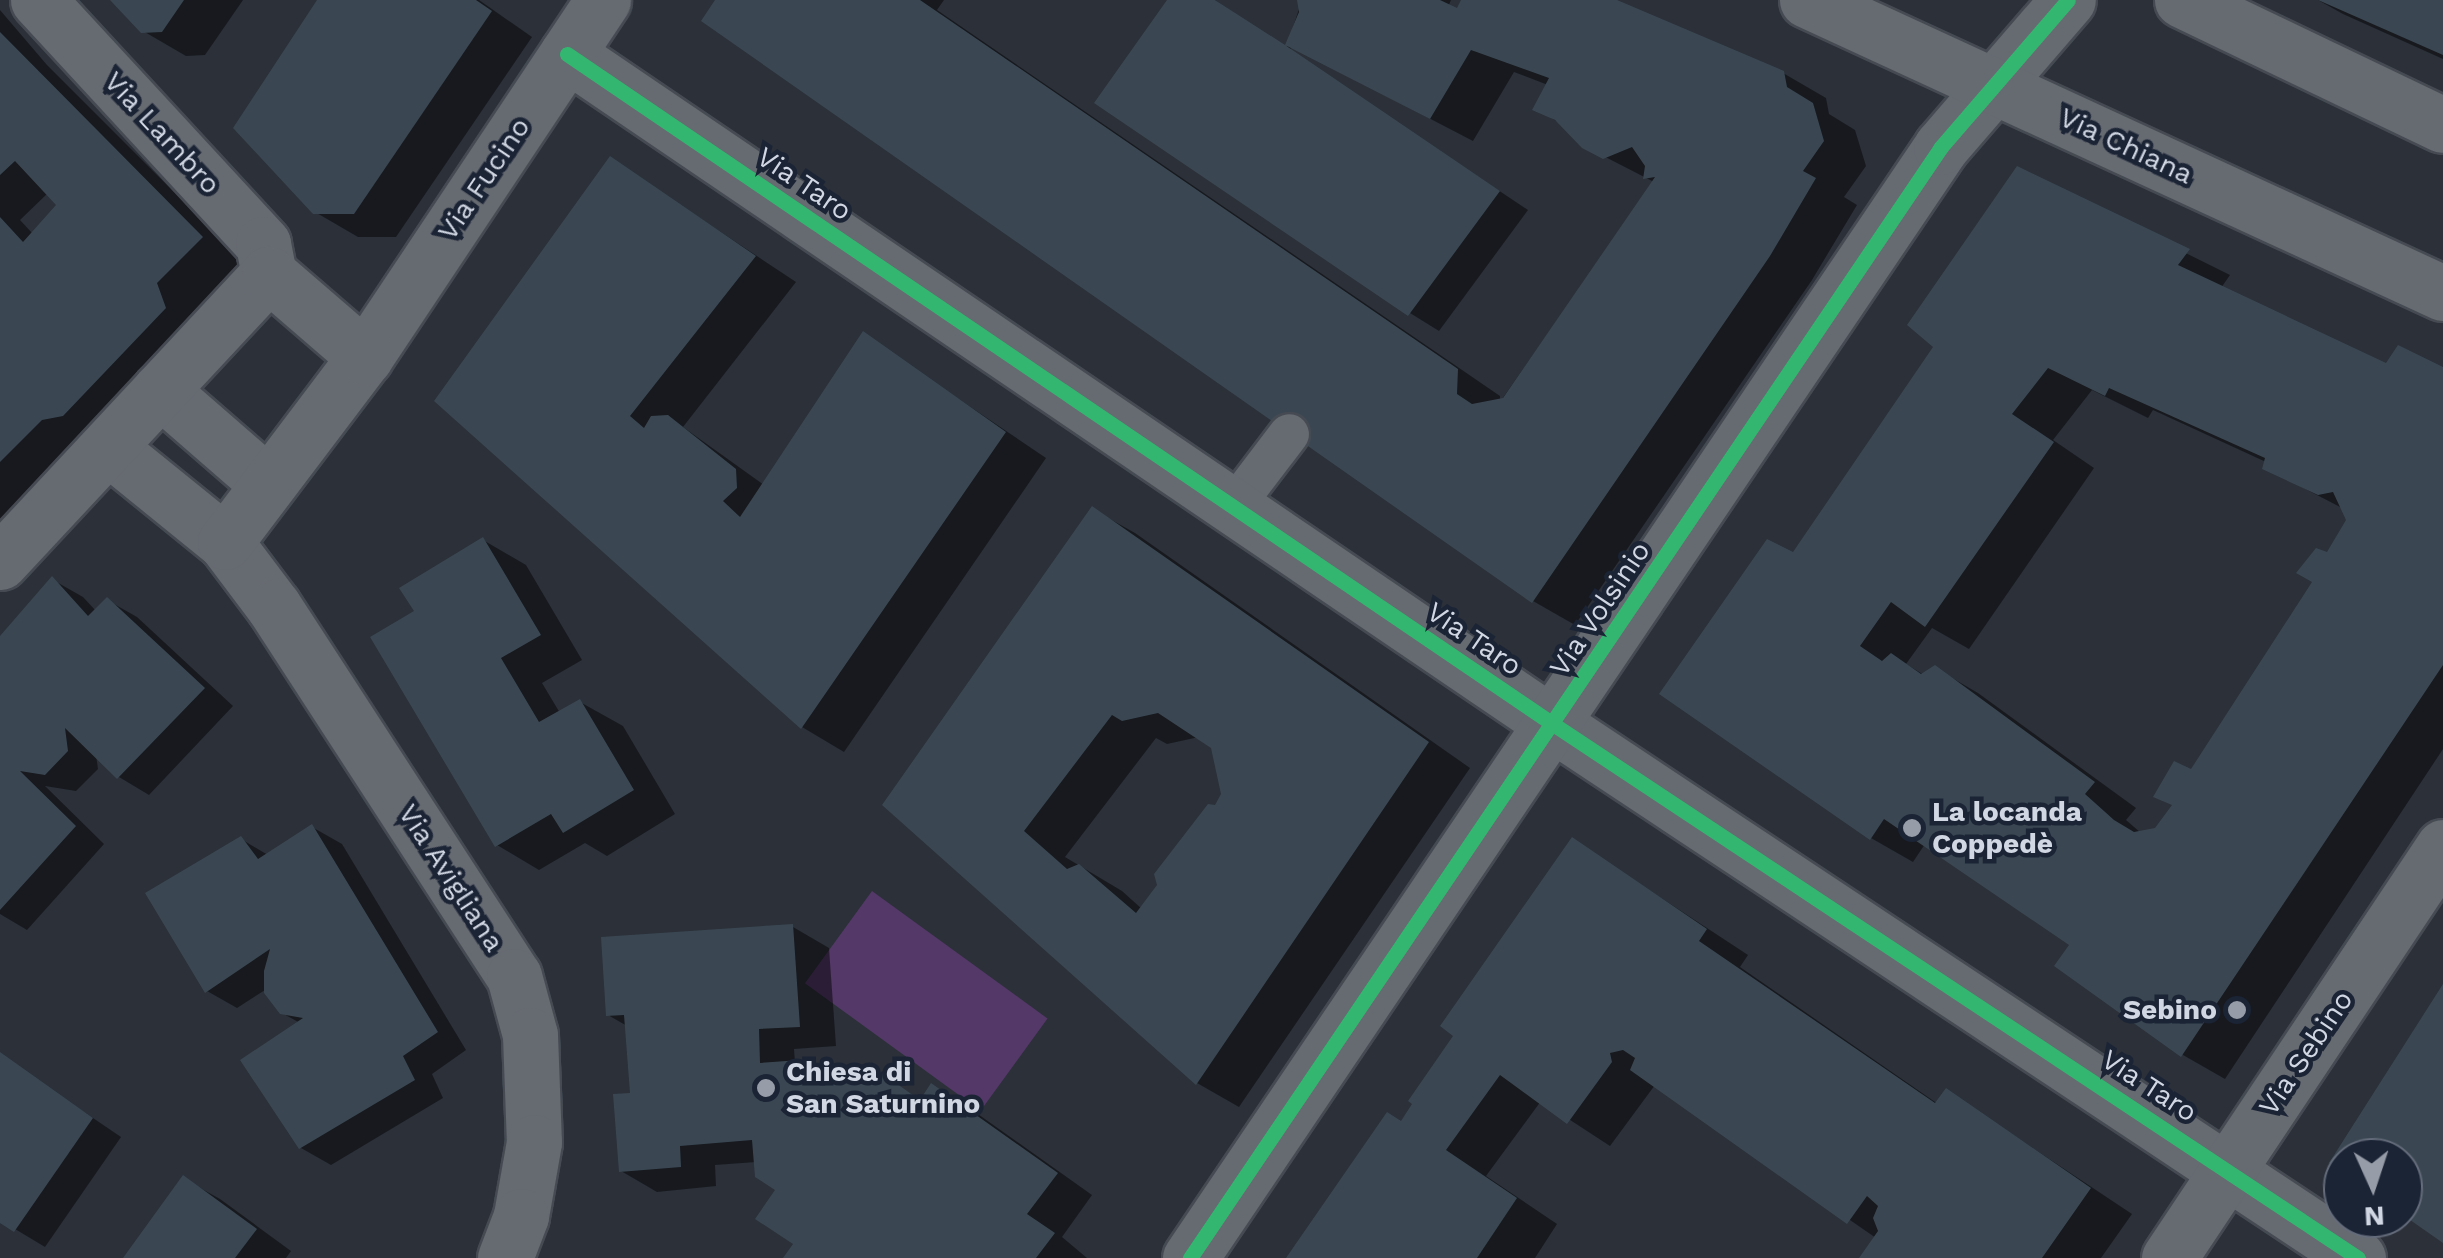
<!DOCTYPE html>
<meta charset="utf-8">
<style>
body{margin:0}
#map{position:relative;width:2443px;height:1258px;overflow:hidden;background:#2b3039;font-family:"Work Sans",sans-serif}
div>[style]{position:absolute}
.green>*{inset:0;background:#543868;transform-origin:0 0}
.shadow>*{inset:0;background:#0007}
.building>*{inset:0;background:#3a4752}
.roads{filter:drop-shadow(2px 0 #464b53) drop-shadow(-2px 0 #464b53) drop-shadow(0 2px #464b53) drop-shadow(0 -2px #464b53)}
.service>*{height:40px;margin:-20px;padding:0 20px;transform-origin:20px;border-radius:20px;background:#666a71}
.minor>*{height:55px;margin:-27.5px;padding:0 27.5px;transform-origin:27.5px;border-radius:27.5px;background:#666a71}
.tertiary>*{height:55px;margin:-27.5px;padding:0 27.5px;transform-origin:27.5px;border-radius:27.5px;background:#666a71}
.cycleway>*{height:15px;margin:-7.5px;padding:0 7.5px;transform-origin:7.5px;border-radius:7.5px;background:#33b770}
.dots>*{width:28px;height:28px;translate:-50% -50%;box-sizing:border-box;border:5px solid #1b2435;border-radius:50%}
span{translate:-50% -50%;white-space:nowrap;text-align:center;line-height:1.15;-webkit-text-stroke:9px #1b2435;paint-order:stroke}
.street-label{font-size:28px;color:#d1d7e3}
.poi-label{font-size:28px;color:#d1d7e3;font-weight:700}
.left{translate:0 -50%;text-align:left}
.right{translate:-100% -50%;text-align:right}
.north{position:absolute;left:2323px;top:1138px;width:100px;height:100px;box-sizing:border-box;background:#1b2435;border:2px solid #646c7b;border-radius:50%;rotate:177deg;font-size:28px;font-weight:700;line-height:40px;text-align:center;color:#d1d7e3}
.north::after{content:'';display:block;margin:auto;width:35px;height:45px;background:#979da8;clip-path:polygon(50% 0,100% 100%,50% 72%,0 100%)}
</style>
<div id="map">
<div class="green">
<div style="left:872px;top:891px;width:217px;height:114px;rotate:36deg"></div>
</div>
<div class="shadow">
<div style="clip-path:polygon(115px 0,243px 0,205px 55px,186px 56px,143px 31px)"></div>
<div style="clip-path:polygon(320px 0,479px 0,532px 37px,396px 237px,358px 237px,315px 212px)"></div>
<div style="clip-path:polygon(718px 0,944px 0,937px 10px,1500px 396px,1500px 402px,1654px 182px,1584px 146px,1563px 125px,1536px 109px,1548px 85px,1514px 72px,1473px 141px,1292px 47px,1289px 50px,1528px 210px,1439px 331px,1410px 313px,1170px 0,1215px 0,1286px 48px,1302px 0,1451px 0,1448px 7px,1458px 12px,1464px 0,1611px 0,1783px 73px,1826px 98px,1829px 114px,1855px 130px,1866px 166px,1844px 197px,1857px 205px,1812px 280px,1575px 625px,1533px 601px)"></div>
<div style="clip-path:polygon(2318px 0,2443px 0,2443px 59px,2343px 14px)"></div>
<div style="clip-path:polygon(evenodd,0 10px,47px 65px,244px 262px,198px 308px,207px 333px,0 527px,0 10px,48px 193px,59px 205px,33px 234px,20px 220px,48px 193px)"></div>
<div style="clip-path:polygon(611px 159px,796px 282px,683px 427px,764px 485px,864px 335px,1046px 458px,844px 752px,802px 727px,438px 400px)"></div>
<div style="clip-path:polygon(evenodd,2018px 170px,2230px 275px,2221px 288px,2386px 366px,2443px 370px,2443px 749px,2225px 1079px,2183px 1055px,2072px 945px,1925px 844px,1913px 862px,1871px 838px,1793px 555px,1937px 346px,2018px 170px,2092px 390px,2148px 418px,2153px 410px,2266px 462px,2265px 468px,2344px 509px,2348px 520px,2316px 581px,2157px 831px,2141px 833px,2126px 820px,2136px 808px,1978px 693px,1935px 668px,1924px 675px,1906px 664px,1932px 628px,1969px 649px,2094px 468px,2053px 440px,2092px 390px)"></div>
<div style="clip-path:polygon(evenodd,1092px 509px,1135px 533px,1470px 768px,1239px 1107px,1197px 1083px,886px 804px,1092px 509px,1199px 737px,1213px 746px,1224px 794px,1142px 909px,1122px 891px,1065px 857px,1156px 738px,1167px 744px,1199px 737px)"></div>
<div style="clip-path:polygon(483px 540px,526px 565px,582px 660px,542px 683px,560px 713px,580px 702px,623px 726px,675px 814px,607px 856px,585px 843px,539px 870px,497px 845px,417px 612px)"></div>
<div style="clip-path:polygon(53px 580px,83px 597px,96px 611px,107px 600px,137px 617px,233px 706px,149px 795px,119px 777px,96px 755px,98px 769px,76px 791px,45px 786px,104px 844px,27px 930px,0 914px,0 640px)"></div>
<div style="clip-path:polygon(312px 827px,342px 844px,466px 1050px,432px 1074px,443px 1098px,331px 1165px,301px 1148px,300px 1023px,282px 1013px,265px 990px,237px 1008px,207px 991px,241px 839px,268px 855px)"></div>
<div style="clip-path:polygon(1573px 840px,1748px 955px,1740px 967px,1938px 1104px,1947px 1091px,2132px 1214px,2101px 1258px,1862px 1258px,1876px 1238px,1655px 1085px,1610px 1146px,1541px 1101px,1486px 1176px,1557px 1224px,1535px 1258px,1289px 1258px,1402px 1124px)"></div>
<div style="clip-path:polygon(793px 927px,829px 948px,836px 1046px,794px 1049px,795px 1063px,826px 1077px,879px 1075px,923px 1101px,932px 1087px,968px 1107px,1092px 1195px,1062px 1237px,1087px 1258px,786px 1258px,796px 1244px,778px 1189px,756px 1162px,715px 1165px,716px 1186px,657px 1192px,621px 1171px,632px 1096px,627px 1026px,608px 1015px)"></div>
<div style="clip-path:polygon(0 1055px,121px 1137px,45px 1247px,0 1220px)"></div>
<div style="clip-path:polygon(184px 1179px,220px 1199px,291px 1251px,286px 1258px,126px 1258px)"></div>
</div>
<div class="building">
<div style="clip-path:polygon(110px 0,184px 0,162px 32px,141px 33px)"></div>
<div style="clip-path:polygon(317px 0,476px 0,492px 11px,354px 214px,313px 214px,233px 128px)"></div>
<div style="clip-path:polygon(715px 0,920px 0,1458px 369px,1457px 394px,1472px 404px,1503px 398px,1655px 177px,1643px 179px,1645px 166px,1632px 147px,1603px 159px,1582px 148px,1555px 120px,1532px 110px,1549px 78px,1471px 50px,1430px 119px,1285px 45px,1500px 191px,1408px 316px,1094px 103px,1167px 0,1215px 0,1285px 45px,1299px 12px,1297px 0,1440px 0,1457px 8px,1461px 0,1617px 0,1784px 71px,1787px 87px,1813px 103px,1824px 141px,1803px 171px,1816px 178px,1770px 256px,1532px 603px,701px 21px)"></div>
<div style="clip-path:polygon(2318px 0,2443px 0,2443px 55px)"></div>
<div style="clip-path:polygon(0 32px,203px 237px,157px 283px,166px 308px,63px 416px,42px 420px,0 462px,0 217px,23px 242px,56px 205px,15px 161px,0 175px)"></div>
<div style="clip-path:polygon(610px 156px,756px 256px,630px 416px,644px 428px,651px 416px,668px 415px,736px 469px,737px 488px,723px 501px,740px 517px,863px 331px,1006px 432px,801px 729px,434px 401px)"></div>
<div style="clip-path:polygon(evenodd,2017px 166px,2190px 249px,2178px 265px,2386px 363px,2398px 345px,2443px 367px,2443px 665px,2181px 1057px,2054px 966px,2069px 945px,1884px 819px,1870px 840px,1659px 694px,1767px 539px,1793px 552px,1933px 347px,1907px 325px,2017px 166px,2048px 368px,2105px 396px,2109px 388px,2265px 458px,2262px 469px,2318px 495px,2333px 492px,2346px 520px,2327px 552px,2316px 548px,2296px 573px,2312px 582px,2191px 769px,2174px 761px,2153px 797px,2172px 805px,2155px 828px,2134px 832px,2114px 820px,2085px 794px,2095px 782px,1935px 665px,1921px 674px,1891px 653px,1882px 661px,1860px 646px,1891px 602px,1925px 627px,2054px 442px,2012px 414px,2048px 368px)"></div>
<div style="clip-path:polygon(evenodd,1092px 506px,1429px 742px,1196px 1085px,882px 805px,1092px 506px,1158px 713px,1211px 748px,1221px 794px,1215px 805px,1208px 804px,1154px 874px,1157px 885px,1136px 913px,1079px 864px,1067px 869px,1024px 831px,1112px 715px,1122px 721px,1158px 713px)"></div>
<div style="clip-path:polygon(483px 537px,541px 635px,501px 658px,539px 722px,580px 699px,634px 790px,563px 833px,551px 814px,495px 847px,370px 637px,414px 611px,399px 588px)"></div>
<div style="clip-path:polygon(52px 576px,88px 616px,107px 597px,205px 688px,117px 779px,65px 728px,68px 751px,45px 775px,20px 771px,76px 826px,0 910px,0 636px)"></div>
<div style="clip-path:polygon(312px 824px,438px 1032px,403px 1056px,415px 1080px,299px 1149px,240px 1060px,303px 1018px,280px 1014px,264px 993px,264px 971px,270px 949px,205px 993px,145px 893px,241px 836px,258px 859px)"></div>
<div style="clip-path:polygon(1572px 837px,1707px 929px,1699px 941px,1935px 1103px,1946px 1088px,2091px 1188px,2042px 1258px,1859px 1258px,1878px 1231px,1873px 1218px,1878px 1206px,1867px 1196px,1847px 1224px,1630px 1070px,1635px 1058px,1623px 1050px,1610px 1053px,1612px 1062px,1567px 1124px,1500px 1075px,1446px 1150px,1517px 1198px,1477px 1258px,1286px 1258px,1387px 1112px,1401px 1121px,1412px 1104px,1408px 1101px,1453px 1036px,1440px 1026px)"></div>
<div style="clip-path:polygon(793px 924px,800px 1027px,759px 1029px,760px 1063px,800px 1060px,806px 1076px,880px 1072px,920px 1100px,931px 1083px,1058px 1173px,1027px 1214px,1055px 1233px,1036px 1258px,783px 1258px,793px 1244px,755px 1219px,775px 1190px,755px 1177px,752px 1140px,680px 1146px,681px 1167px,619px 1172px,613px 1094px,630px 1093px,624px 1015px,606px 1016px,601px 937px)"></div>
<div style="clip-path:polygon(2443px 984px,2443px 1243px,2403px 1215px,2403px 1158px,2343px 1158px,2343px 1172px,2329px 1163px)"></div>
<div style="clip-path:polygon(0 1052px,93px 1118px,14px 1232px,0 1223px)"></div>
<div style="clip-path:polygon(183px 1175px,257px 1229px,235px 1258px,123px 1258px)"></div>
</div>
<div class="roads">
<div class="service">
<div style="left:1235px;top:505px;width:89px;rotate:-52.7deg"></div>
</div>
<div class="minor">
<div style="left:38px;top:0;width:332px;rotate:47.3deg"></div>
<div style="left:263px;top:244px;width:31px;rotate:79deg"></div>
<div style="left:567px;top:54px;width:1192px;rotate:34.2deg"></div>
<div style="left:1553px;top:724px;width:966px;rotate:33.56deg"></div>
<div style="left:160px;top:390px;width:142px;rotate:41deg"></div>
<div style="left:109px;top:448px;width:149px;rotate:39deg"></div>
<div style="left:225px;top:542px;width:81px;rotate:53deg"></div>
<div style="left:274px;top:607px;width:440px;rotate:57deg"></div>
<div style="left:514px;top:976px;width:61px;rotate:74.8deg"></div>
<div style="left:530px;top:1035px;width:107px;rotate:87.9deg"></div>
<div style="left:534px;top:1142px;width:75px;rotate:100deg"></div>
<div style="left:521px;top:1216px;width:45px;rotate:110.9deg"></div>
<div style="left:225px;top:542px;width:232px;rotate:-52.9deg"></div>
<div style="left:365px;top:357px;width:429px;rotate:-56.3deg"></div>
<div style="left:0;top:562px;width:394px;rotate:-47deg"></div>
<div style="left:269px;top:274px;width:127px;rotate:40.8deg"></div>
<div style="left:1190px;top:1258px;width:1341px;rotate:-55.94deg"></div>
<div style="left:1941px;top:147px;width:194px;rotate:-49.2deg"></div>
</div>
<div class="tertiary">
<div style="left:1807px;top:0;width:700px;rotate:24.74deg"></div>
<div style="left:2182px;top:0;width:289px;rotate:25.6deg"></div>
<div style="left:2169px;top:1258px;width:494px;rotate:-56.3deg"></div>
</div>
</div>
<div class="cycleway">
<div style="left:567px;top:54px;width:1192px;rotate:34.2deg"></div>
<div style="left:1553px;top:724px;width:966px;rotate:33.56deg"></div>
<div style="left:1190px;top:1258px;width:1341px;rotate:-55.94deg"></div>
<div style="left:1941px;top:147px;width:194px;rotate:-49.2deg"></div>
</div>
<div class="dots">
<div style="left:1912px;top:828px;background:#979da8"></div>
<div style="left:2237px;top:1010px;background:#979da8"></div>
<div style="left:766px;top:1088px;background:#979da8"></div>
</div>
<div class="street-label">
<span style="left:162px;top:133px;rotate:47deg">Via Lambro</span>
<span style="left:2126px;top:146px;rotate:25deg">Via Chiana</span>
<span style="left:484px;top:179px;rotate:-56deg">Via Fucino</span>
<span style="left:804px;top:184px;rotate:34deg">Via Taro</span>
<span style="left:1600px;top:609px;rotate:-56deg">Via Volsinio</span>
<span style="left:1474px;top:639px;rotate:34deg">Via Taro</span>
<span style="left:451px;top:878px;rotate:57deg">Via Avigliana</span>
<span style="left:2306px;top:1053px;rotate:-56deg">Via Sebino</span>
<span style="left:2149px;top:1086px;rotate:33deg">Via Taro</span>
</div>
<div class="poi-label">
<span class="left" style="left:1932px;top:828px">La locanda<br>Coppedè</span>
<span class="right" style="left:2217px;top:1010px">Sebino</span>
<span class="left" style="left:786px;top:1088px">Chiesa di<br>San Saturnino</span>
</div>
<div class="north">N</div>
</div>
